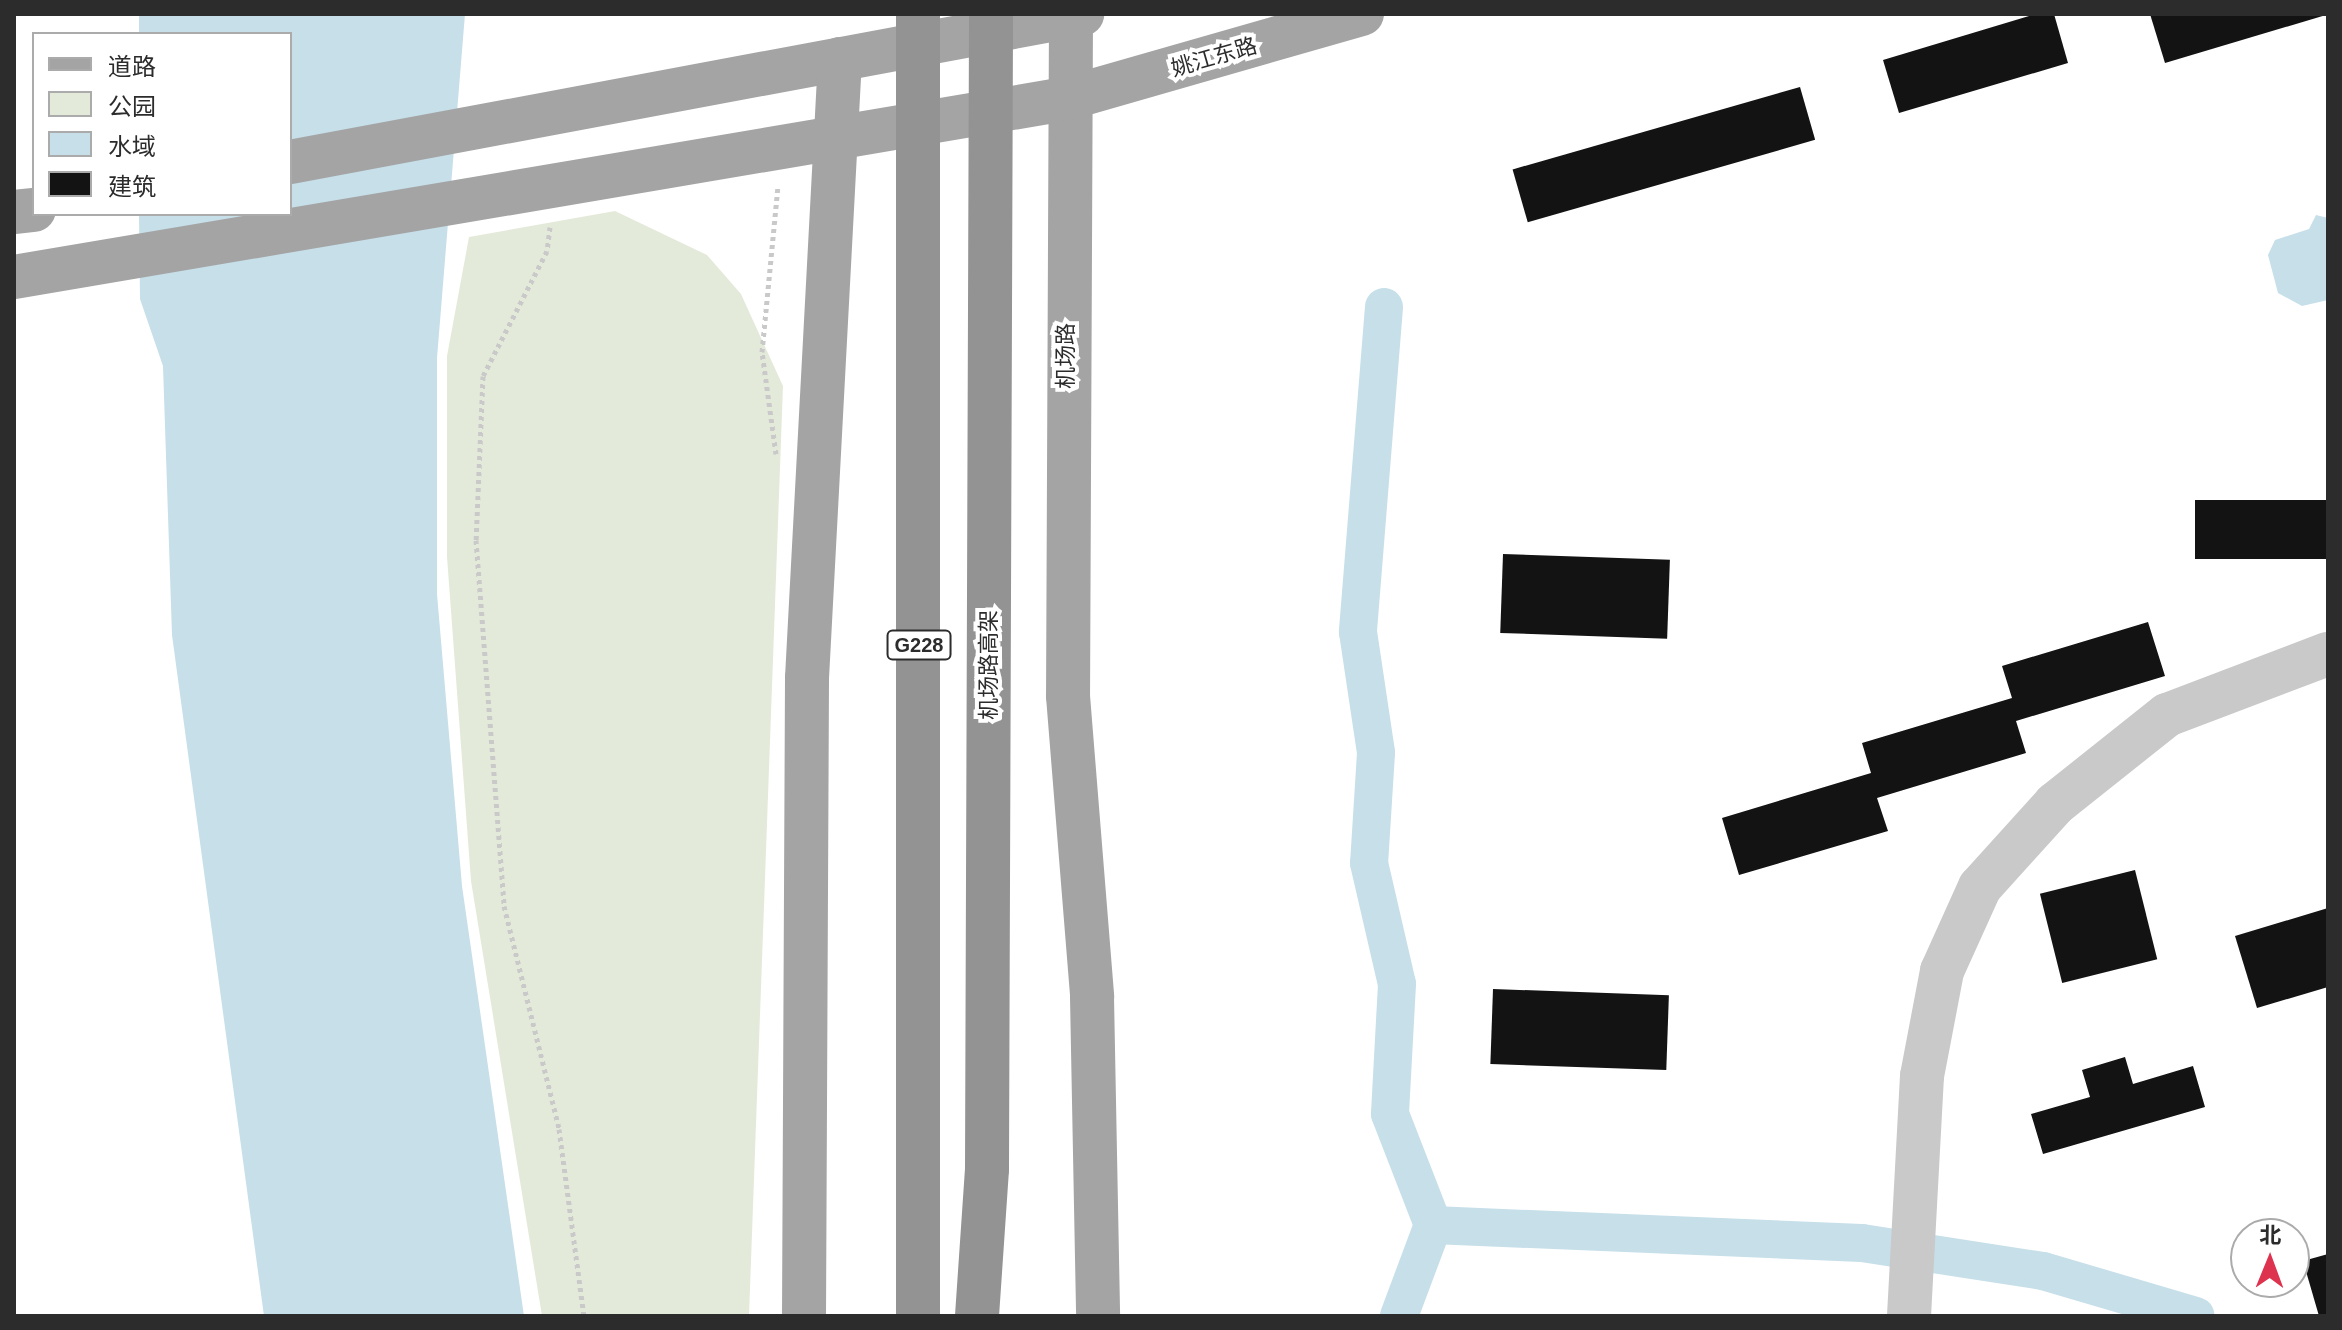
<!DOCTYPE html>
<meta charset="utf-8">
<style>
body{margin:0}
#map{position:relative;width:2342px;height:1330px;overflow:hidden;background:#fff;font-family:Arial,"Noto Sans SC",sans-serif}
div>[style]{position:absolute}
.green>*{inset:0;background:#e4eada}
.water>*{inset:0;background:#c6dfe9}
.canal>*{height:38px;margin:-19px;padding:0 19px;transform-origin:19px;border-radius:19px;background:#c6dfe9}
.building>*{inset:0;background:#131313;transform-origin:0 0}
.path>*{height:5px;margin-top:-2.5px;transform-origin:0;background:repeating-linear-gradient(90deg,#c9c9c9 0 4px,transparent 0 8px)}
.minor>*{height:44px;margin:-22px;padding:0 22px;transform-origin:22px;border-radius:22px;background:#c9c9c9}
.major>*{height:44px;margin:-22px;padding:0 22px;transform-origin:22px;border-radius:22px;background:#a4a4a4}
.highway>*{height:44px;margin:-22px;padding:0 22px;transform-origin:22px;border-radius:22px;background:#939393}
span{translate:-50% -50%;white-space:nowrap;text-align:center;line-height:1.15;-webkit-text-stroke:8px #fff;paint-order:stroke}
.shield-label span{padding:2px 6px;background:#fff;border:2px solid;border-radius:6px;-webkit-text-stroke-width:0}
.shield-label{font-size:20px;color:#2c2c2c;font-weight:700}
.street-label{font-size:22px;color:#2c2c2c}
.frame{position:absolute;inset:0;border:16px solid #2c2c2c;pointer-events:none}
.legend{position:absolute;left:32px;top:32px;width:260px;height:184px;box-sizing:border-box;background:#fff;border:2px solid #ababab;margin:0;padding:10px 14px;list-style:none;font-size:24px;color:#2c2c2c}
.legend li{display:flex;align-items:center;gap:16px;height:40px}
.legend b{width:40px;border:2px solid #ababab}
.north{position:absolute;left:2230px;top:1218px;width:80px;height:80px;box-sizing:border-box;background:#fff;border:2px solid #ababab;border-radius:50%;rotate:1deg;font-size:22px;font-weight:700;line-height:32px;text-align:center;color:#2c2c2c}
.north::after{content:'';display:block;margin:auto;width:28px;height:36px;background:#de334e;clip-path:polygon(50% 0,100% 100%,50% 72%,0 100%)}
</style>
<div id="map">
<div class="green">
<div style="clip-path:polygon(615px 211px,707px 255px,741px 294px,783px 386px,749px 1316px,542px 1316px,471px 881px,447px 557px,447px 356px,469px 237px)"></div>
</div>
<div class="water">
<div style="clip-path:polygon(139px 14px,465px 14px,437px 358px,437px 594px,462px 886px,524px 1316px,264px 1316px,172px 635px,163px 366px,140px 299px,139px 214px,290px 214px,290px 34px,139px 34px)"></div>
<div style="clip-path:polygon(2316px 215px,2328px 218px,2328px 300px,2302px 306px,2278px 293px,2268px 255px,2275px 240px,2309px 229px)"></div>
</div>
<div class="canal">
<div style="left:1384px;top:307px;width:326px;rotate:94.6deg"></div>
<div style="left:1358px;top:632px;width:122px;rotate:81.5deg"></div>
<div style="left:1376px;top:753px;width:110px;rotate:93.6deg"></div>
<div style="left:1369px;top:863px;width:124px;rotate:77deg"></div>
<div style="left:1397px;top:984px;width:130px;rotate:93.1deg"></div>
<div style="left:1390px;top:1114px;width:119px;rotate:68.8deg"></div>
<div style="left:1433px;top:1225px;width:97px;rotate:110.5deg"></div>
<div style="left:1433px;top:1225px;width:429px;rotate:2.4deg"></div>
<div style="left:1862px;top:1243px;width:183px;rotate:8.8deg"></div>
<div style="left:2043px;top:1271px;width:159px;rotate:16.4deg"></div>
</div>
<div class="building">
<div style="clip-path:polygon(2036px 14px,2054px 14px,2068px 63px,1899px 113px,1883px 60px)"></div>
<div style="clip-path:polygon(2150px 14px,2326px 14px,2326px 15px,2165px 63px)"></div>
<div style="left:1800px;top:87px;width:55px;height:299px;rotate:74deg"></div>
<div style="left:2328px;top:500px;width:59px;height:133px;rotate:90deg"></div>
<div style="left:1503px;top:554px;width:167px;height:79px;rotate:2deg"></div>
<div style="clip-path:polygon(2148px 622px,2165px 676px,2016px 721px,2026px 753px,1877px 798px,1888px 831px,1739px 875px,1722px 818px,1871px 773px,1862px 743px,2012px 698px,2002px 666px)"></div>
<div style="left:2135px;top:870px;width:92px;height:98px;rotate:76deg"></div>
<div style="clip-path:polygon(2328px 908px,2328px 987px,2257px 1008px,2235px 936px)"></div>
<div style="left:1493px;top:989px;width:176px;height:75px;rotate:2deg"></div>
<div style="clip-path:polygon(2125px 1057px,2133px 1084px,2193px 1066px,2205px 1107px,2043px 1154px,2031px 1114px,2090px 1097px,2082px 1070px)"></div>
<div style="clip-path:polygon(2328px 1254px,2328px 1316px,2319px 1316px,2303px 1261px)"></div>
</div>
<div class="path">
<div style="left:550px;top:227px;width:24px;rotate:97deg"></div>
<div style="left:547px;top:251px;width:140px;rotate:117.1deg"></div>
<div style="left:483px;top:376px;width:164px;rotate:92.4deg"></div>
<div style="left:476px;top:540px;width:367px;rotate:85.6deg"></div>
<div style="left:504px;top:906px;width:230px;rotate:76.1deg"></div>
<div style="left:559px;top:1129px;width:189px;rotate:82.4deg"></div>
<div style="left:776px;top:454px;width:103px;rotate:-97.8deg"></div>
<div style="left:762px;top:352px;width:167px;rotate:-84.5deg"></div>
</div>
<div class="minor">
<div style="left:1909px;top:1316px;width:240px;rotate:-86.9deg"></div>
<div style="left:1922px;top:1076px;width:107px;rotate:-79.2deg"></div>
<div style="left:1942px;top:971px;width:92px;rotate:-65.7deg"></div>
<div style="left:1980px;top:887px;width:112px;rotate:-47.9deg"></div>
<div style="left:2055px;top:804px;width:143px;rotate:-38.5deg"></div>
<div style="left:2167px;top:715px;width:172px;rotate:-20.8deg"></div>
</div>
<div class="major">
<div style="left:1071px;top:16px;width:680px;rotate:90.25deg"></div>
<div style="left:1068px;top:696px;width:302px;rotate:85.4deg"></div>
<div style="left:1092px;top:997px;width:319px;rotate:88.9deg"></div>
<div style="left:290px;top:162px;width:806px;rotate:-10.58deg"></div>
<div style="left:14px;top:212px;width:20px;rotate:-6deg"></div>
<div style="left:14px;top:277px;width:1066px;rotate:-9.61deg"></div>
<div style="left:1065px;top:99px;width:309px;rotate:-16deg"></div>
<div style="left:804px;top:1316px;width:638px;rotate:-89.73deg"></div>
<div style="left:807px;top:678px;width:620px;rotate:-86.95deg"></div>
</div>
<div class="highway">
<div style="left:918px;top:14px;width:1302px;rotate:90deg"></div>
<div style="left:977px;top:1316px;width:147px;rotate:-86.1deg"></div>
<div style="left:987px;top:1169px;width:1155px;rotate:-89.8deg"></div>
</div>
<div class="shield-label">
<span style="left:919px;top:645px">G228</span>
</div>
<div class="street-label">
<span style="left:1214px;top:57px;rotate:-16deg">姚江东路</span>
<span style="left:1066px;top:356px;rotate:-90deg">机场路</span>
<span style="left:989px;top:665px;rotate:-90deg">机场路高架</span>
</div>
<div class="frame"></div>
<ul class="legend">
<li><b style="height:10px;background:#a4a4a4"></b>道路</li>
<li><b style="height:22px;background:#e4eada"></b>公园</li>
<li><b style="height:22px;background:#c6dfe9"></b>水域</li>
<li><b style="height:22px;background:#131313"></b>建筑</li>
</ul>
<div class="north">北</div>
</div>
